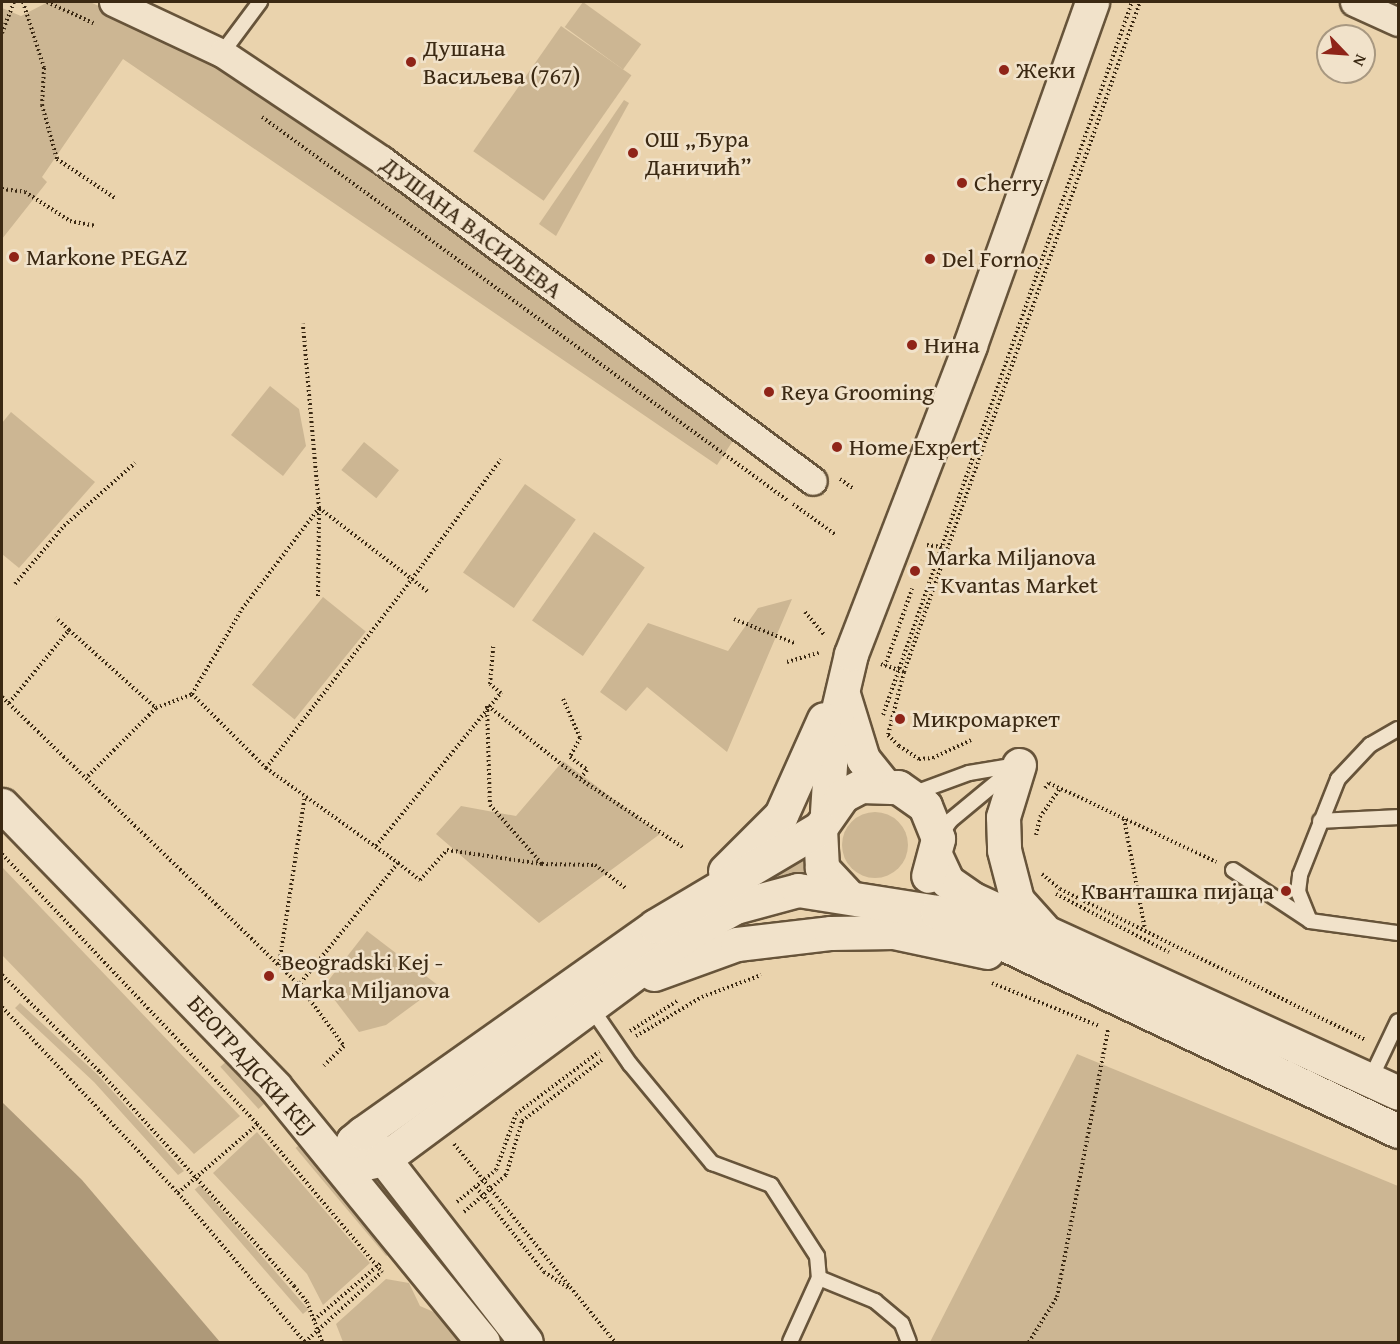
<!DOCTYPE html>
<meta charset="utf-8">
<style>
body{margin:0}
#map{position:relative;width:1400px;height:1344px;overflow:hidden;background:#ead3ad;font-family:"Gentium Book Plus",serif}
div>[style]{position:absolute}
.green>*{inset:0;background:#ccb693;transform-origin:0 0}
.round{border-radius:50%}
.water>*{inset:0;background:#ae9979}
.path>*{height:4px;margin-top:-2px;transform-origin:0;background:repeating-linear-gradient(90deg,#3b2913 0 1.5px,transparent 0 4.5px)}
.roads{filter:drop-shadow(2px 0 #67543a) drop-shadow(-2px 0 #67543a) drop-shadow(0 2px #67543a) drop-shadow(0 -2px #67543a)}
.lane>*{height:14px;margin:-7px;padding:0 7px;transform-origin:7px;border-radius:7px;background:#f1e2ca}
.street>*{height:27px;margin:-13.5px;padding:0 13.5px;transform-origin:13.5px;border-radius:13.5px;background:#f1e2ca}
.secondary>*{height:33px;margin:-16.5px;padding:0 16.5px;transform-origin:16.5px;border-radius:16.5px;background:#f1e2ca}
.dots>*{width:16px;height:16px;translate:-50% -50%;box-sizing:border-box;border:3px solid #f1e2ca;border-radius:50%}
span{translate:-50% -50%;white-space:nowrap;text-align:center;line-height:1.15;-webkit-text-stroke:5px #f1e2ca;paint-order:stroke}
.poi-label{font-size:24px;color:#3b2913}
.left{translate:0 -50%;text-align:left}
.right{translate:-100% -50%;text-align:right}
.street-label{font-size:24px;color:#3b2913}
.frame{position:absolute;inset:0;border:3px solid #3b2913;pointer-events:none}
.north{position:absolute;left:1316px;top:24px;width:60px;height:60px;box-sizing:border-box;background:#f1e2ca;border:2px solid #a89881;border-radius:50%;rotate:115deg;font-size:16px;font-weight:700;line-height:24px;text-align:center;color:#3b2913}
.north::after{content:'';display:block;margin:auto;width:21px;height:27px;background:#8f2418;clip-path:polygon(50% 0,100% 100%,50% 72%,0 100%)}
</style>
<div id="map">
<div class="green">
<div style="clip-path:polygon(48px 2px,90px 2px,220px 61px,373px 162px,738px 433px,717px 465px,123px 59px,42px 177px,47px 182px,2px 239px,2px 8px,21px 16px)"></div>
<div style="left:583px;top:2px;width:72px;height:31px;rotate:36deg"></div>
<div style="left:561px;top:26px;width:86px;height:153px;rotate:35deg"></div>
<div style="clip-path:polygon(624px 100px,629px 103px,556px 236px,539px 224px)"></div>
<div style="clip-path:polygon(270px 386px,299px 409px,306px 446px,283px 476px,231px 435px)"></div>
<div style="clip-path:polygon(11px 412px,95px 482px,19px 568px,2px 554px,2px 423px)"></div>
<div style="left:364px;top:442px;width:45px;height:36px;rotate:39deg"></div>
<div style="left:525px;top:484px;width:62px;height:108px;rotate:35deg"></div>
<div style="left:594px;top:532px;width:62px;height:108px;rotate:35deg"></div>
<div style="left:323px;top:597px;width:55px;height:113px;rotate:39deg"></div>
<div style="clip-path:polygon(792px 599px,727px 752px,647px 687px,626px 711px,600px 692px,648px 623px,728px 651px,758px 608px)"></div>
<div style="clip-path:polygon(563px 761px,660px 834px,539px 923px,436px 834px,461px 806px,516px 816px)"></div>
<div class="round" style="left:842px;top:812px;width:66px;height:66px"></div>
<div style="clip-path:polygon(804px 856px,808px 877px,735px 891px)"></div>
<div style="clip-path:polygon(2px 867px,240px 1116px,194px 1154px,2px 955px)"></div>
<div style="clip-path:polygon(367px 931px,439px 986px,386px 1025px,359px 1032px,324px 986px)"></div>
<div style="clip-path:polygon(20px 1003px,99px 1076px,184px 1171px,178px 1175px,94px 1082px,15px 1008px)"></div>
<div style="clip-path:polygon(1077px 1054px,1398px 1186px,1398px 1342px,930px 1342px)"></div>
<div style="left:230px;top:1058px;width:57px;height:13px;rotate:48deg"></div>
<div style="clip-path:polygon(257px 1132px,370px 1263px,323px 1305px,307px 1274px,213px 1173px)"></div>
<div style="left:304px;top:1141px;width:141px;height:11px;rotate:50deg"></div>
<div style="left:200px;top:1185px;width:165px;height:7px;rotate:49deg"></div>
<div style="clip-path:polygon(386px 1279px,409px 1283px,420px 1306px,443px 1316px,466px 1342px,343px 1342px,336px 1324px)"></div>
</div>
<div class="water">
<div style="clip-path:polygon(2px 1102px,82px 1180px,220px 1342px,2px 1342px)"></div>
</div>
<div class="path">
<div style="left:23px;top:2px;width:69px;rotate:72.3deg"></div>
<div style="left:44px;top:68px;width:37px;rotate:93deg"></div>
<div style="left:42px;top:105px;width:56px;rotate:74.5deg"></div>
<div style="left:57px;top:159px;width:70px;rotate:33.9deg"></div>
<div style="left:47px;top:2px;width:51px;rotate:24.5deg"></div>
<div style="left:2px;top:33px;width:33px;rotate:-69deg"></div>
<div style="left:262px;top:117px;width:650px;rotate:36.11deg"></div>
<div style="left:2px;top:189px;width:23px;rotate:7deg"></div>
<div style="left:25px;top:192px;width:54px;rotate:32.8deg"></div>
<div style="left:70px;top:221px;width:25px;rotate:11deg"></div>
<div style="left:840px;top:479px;width:17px;rotate:36deg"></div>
<div style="left:793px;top:504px;width:53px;rotate:35.8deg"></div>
<div style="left:927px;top:545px;width:15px;rotate:8deg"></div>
<div style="left:15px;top:584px;width:76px;rotate:-49.8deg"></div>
<div style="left:64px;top:526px;width:95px;rotate:-41.6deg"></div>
<div style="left:318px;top:596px;width:88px;rotate:-89.3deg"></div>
<div style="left:319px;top:508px;width:117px;rotate:37.4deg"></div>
<div style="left:412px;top:579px;width:149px;rotate:-53.4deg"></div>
<div style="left:805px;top:612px;width:31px;rotate:50deg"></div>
<div style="left:734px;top:619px;width:65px;rotate:21.8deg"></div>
<div style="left:69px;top:630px;width:117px;rotate:41.9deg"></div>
<div style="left:787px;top:662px;width:33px;rotate:-16deg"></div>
<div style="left:881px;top:664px;width:24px;rotate:19deg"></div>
<div style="left:904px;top:672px;width:65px;rotate:104.3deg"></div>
<div style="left:888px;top:735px;width:16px;rotate:45deg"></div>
<div style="left:899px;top:746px;width:24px;rotate:33deg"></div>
<div style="left:919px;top:759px;width:14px;rotate:-4deg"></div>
<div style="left:933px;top:758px;width:42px;rotate:-25.3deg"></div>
<div style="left:885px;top:666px;width:82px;rotate:-70.7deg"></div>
<div style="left:904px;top:672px;width:710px;rotate:-70.6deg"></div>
<div style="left:192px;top:694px;width:105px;rotate:45deg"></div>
<div style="left:266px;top:768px;width:163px;rotate:35.7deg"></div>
<div style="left:398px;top:863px;width:157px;rotate:129.1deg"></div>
<div style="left:2px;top:697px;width:414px;rotate:44.1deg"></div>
<div style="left:299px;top:985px;width:76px;rotate:53.6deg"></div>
<div style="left:344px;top:1046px;width:28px;rotate:136deg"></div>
<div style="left:563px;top:699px;width:43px;rotate:66.4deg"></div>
<div style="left:580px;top:738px;width:21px;rotate:118deg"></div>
<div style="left:570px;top:757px;width:21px;rotate:37deg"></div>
<div style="left:587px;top:770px;width:11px;rotate:128deg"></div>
<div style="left:9px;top:703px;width:94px;rotate:-50.6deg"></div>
<div style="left:69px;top:630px;width:18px;rotate:-137deg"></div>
<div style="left:487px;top:706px;width:99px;rotate:88.3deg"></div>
<div style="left:490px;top:805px;width:79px;rotate:48.6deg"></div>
<div style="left:542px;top:864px;width:53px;rotate:1.1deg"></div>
<div style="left:595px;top:865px;width:38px;rotate:37deg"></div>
<div style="left:488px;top:706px;width:117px;rotate:38.4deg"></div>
<div style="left:580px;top:779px;width:125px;rotate:33.6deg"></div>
<div style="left:883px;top:715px;width:755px;rotate:-70.75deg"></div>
<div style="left:266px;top:768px;width:239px;rotate:-52.3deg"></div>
<div style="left:412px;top:579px;width:22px;rotate:39deg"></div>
<div style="left:88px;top:776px;width:96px;rotate:-45deg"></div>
<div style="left:156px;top:708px;width:39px;rotate:-21deg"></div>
<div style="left:192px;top:694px;width:99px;rotate:-59.5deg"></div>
<div style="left:242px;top:609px;width:127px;rotate:-52.7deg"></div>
<div style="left:319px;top:508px;width:185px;rotate:-95deg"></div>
<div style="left:1045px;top:788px;width:6px;rotate:-51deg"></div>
<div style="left:1049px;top:783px;width:185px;rotate:25.3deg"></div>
<div style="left:1124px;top:819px;width:112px;rotate:79.2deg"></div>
<div style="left:1036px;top:835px;width:18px;rotate:-77deg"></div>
<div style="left:1040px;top:817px;width:35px;rotate:-55deg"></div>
<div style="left:376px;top:846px;width:198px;rotate:-50.8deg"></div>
<div style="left:501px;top:693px;width:14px;rotate:-141deg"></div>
<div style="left:490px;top:684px;width:38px;rotate:-85deg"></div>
<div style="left:2px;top:854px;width:371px;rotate:46.6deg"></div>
<div style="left:257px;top:1124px;width:194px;rotate:49.8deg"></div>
<div style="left:398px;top:863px;width:28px;rotate:38deg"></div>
<div style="left:420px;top:880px;width:40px;rotate:-48deg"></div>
<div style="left:447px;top:850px;width:96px;rotate:8.4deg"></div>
<div style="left:1042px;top:874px;width:23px;rotate:40deg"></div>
<div style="left:1060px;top:889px;width:341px;rotate:26.3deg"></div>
<div style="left:1056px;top:894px;width:127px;rotate:27.2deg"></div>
<div style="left:279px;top:965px;width:171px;rotate:-81.3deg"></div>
<div style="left:2px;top:975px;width:138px;rotate:44.7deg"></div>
<div style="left:100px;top:1072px;width:289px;rotate:47.8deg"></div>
<div style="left:294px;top:1286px;width:21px;rotate:51deg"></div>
<div style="left:307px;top:1302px;width:43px;rotate:69.4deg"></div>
<div style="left:992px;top:983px;width:115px;rotate:21.9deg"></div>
<div style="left:2px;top:1007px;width:256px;rotate:46.6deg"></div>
<div style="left:178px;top:1193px;width:196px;rotate:49.6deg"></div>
<div style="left:630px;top:1031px;width:56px;rotate:-32.6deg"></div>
<div style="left:636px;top:1036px;width:77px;rotate:-30.6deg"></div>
<div style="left:702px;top:997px;width:63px;rotate:-20.4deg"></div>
<div style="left:454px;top:1144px;width:255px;rotate:50.9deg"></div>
<div style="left:476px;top:1187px;width:109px;rotate:51.3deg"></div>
<div style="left:544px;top:1272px;width:31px;rotate:33deg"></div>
<div style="left:178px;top:1193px;width:106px;rotate:-40.8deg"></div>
<div style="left:457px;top:1202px;width:50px;rotate:-39.4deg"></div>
<div style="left:496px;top:1170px;width:59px;rotate:-70.3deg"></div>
<div style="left:516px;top:1114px;width:104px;rotate:-36.8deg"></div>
<div style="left:464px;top:1212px;width:56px;rotate:-41.4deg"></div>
<div style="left:506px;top:1175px;width:56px;rotate:-73.5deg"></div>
<div style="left:522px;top:1121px;width:102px;rotate:-37.4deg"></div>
<div style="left:314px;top:1320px;width:88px;rotate:-40.4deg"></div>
<div style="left:305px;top:1342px;width:104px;rotate:-42.3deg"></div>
<div style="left:1029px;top:1342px;width:53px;rotate:-58.1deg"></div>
<div style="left:1057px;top:1297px;width:273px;rotate:-79.2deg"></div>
</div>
<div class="roads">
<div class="lane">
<div style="left:222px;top:53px;width:64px;rotate:-53.3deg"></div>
<div style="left:912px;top:794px;width:61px;rotate:-20.2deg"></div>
<div style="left:969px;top:773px;width:49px;rotate:-9.5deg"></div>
<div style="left:1320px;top:821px;width:78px;rotate:-2.9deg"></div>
<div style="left:939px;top:837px;width:21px;rotate:-55deg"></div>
<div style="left:951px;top:820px;width:77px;rotate:-39.7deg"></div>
<div style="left:1233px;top:870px;width:92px;rotate:33.5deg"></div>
<div style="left:1310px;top:921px;width:89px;rotate:7.8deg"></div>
<div style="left:1310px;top:921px;width:31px;rotate:-112deg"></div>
<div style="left:1298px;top:892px;width:17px;rotate:-83deg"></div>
<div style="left:1300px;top:875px;width:103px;rotate:-68.4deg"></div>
<div style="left:1338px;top:779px;width:47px;rotate:-46.7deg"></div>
<div style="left:1370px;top:745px;width:32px;rotate:-30deg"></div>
<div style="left:592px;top:1009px;width:67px;rotate:55.4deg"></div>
<div style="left:630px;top:1064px;width:129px;rotate:50.4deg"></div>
<div style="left:712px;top:1163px;width:63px;rotate:20.4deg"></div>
<div style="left:771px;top:1185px;width:85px;rotate:57.1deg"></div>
<div style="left:817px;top:1256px;width:22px;rotate:85deg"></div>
<div style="left:819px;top:1278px;width:70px;rotate:114.4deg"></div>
<div style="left:1370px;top:1080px;width:65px;rotate:-64.6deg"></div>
<div style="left:819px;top:1278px;width:61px;rotate:22.3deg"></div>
<div style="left:875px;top:1301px;width:35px;rotate:40deg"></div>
<div style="left:902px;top:1324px;width:19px;rotate:69deg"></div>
</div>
<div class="street">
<div style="left:113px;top:2px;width:120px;rotate:25.1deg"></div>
<div style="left:222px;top:53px;width:192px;rotate:33.8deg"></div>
<div style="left:382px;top:160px;width:537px;rotate:36.68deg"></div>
<div style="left:1354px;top:2px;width:48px;rotate:24.4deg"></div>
</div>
<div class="secondary">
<div style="left:843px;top:694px;width:68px;rotate:72.9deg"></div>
<div style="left:863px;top:759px;width:32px;rotate:51deg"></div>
<div style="left:1019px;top:765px;width:54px;rotate:107.1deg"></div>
<div style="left:1003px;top:817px;width:33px;rotate:88deg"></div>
<div style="left:1004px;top:850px;width:52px;rotate:75.4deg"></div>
<div style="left:1017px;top:900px;width:38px;rotate:48deg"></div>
<div style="left:2px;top:805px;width:392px;rotate:45.9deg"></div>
<div style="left:275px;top:1087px;width:329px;rotate:50.8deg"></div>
<div style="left:827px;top:812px;width:77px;rotate:-86.3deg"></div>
<div style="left:832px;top:735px;width:83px;rotate:-76.8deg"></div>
<div style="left:851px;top:654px;width:331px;rotate:-68.9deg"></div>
<div style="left:970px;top:345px;width:364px;rotate:-70.4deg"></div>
<div style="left:936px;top:857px;width:26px;rotate:65deg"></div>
<div style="left:947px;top:881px;width:32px;rotate:35deg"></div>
<div style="left:973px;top:899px;width:467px;rotate:24.5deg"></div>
<div style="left:725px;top:871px;width:79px;rotate:-45deg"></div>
<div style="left:781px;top:815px;width:105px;rotate:-65.9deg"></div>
<div style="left:849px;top:897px;width:40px;rotate:-133deg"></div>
<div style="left:822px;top:868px;width:40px;rotate:-92.9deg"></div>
<div style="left:820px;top:828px;width:39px;rotate:-55deg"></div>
<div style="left:842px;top:796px;width:21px;rotate:-28deg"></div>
<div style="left:861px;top:786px;width:37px;rotate:2deg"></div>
<div style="left:898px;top:787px;width:33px;rotate:35deg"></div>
<div style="left:925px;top:806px;width:35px;rotate:68deg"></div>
<div style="left:938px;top:839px;width:38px;rotate:105deg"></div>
<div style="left:654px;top:974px;width:88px;rotate:-19.9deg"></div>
<div style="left:737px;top:944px;width:95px;rotate:-6.7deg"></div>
<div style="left:831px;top:933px;width:63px;rotate:-0.9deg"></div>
<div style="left:894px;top:932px;width:95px;rotate:12.1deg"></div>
<div style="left:370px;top:1141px;width:254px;rotate:52.2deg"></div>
<div style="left:344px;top:1168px;width:41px;rotate:-12.7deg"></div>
<div style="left:384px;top:1159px;width:385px;rotate:-36.5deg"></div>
<div style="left:694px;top:930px;width:47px;rotate:-29.3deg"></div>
<div style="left:735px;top:907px;width:65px;rotate:-15.1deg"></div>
<div style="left:798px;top:890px;width:141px;rotate:9deg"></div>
<div style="left:937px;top:912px;width:510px;rotate:25.41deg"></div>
<div style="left:344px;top:1168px;width:28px;rotate:-72deg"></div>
<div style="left:353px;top:1141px;width:13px;rotate:-39deg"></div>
<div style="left:363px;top:1133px;width:358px;rotate:-35.3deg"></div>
<div style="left:655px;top:926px;width:192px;rotate:-30.7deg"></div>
</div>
</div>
<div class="dots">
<div style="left:411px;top:62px;background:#8f2418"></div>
<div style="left:1004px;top:70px;background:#8f2418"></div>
<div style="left:633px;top:153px;background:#8f2418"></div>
<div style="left:962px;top:183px;background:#8f2418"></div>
<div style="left:14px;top:257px;background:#8f2418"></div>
<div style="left:930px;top:259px;background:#8f2418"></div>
<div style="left:912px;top:345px;background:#8f2418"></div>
<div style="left:769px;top:392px;background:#8f2418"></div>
<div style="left:837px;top:447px;background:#8f2418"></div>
<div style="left:915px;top:571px;background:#8f2418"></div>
<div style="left:900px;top:719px;background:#8f2418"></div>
<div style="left:1286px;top:891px;background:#8f2418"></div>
<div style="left:269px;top:976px;background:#8f2418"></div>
</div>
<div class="poi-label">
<span class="left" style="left:423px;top:62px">Душана<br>Васиљева (767)</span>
<span class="left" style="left:1016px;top:70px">Жеки</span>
<span class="left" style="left:645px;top:153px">ОШ „Ђура<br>Даничић”</span>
<span class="left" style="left:974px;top:183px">Cherry</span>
<span class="left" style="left:26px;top:257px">Markone PEGAZ</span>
<span class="left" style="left:942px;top:259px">Del Forno</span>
<span class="left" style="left:924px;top:345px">Нина</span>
<span class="left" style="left:781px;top:392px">Reya Grooming</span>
<span class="left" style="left:849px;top:447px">Home Expert</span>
<span class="left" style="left:927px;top:571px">Marka Miljanova<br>- Kvantas Market</span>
<span class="left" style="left:912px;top:719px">Микромаркет</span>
<span class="right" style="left:1274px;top:891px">Кванташка пијаца</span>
<span class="left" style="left:281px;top:976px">Beogradski Kej -<br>Marka Miljanova</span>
</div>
<div class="street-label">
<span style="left:472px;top:227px;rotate:37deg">ДУШАНА ВАСИЉЕВА</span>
<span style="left:252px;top:1065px;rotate:48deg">БЕОГРАДСКИ КЕЈ</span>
</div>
<div class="frame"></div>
<div class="north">N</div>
</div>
